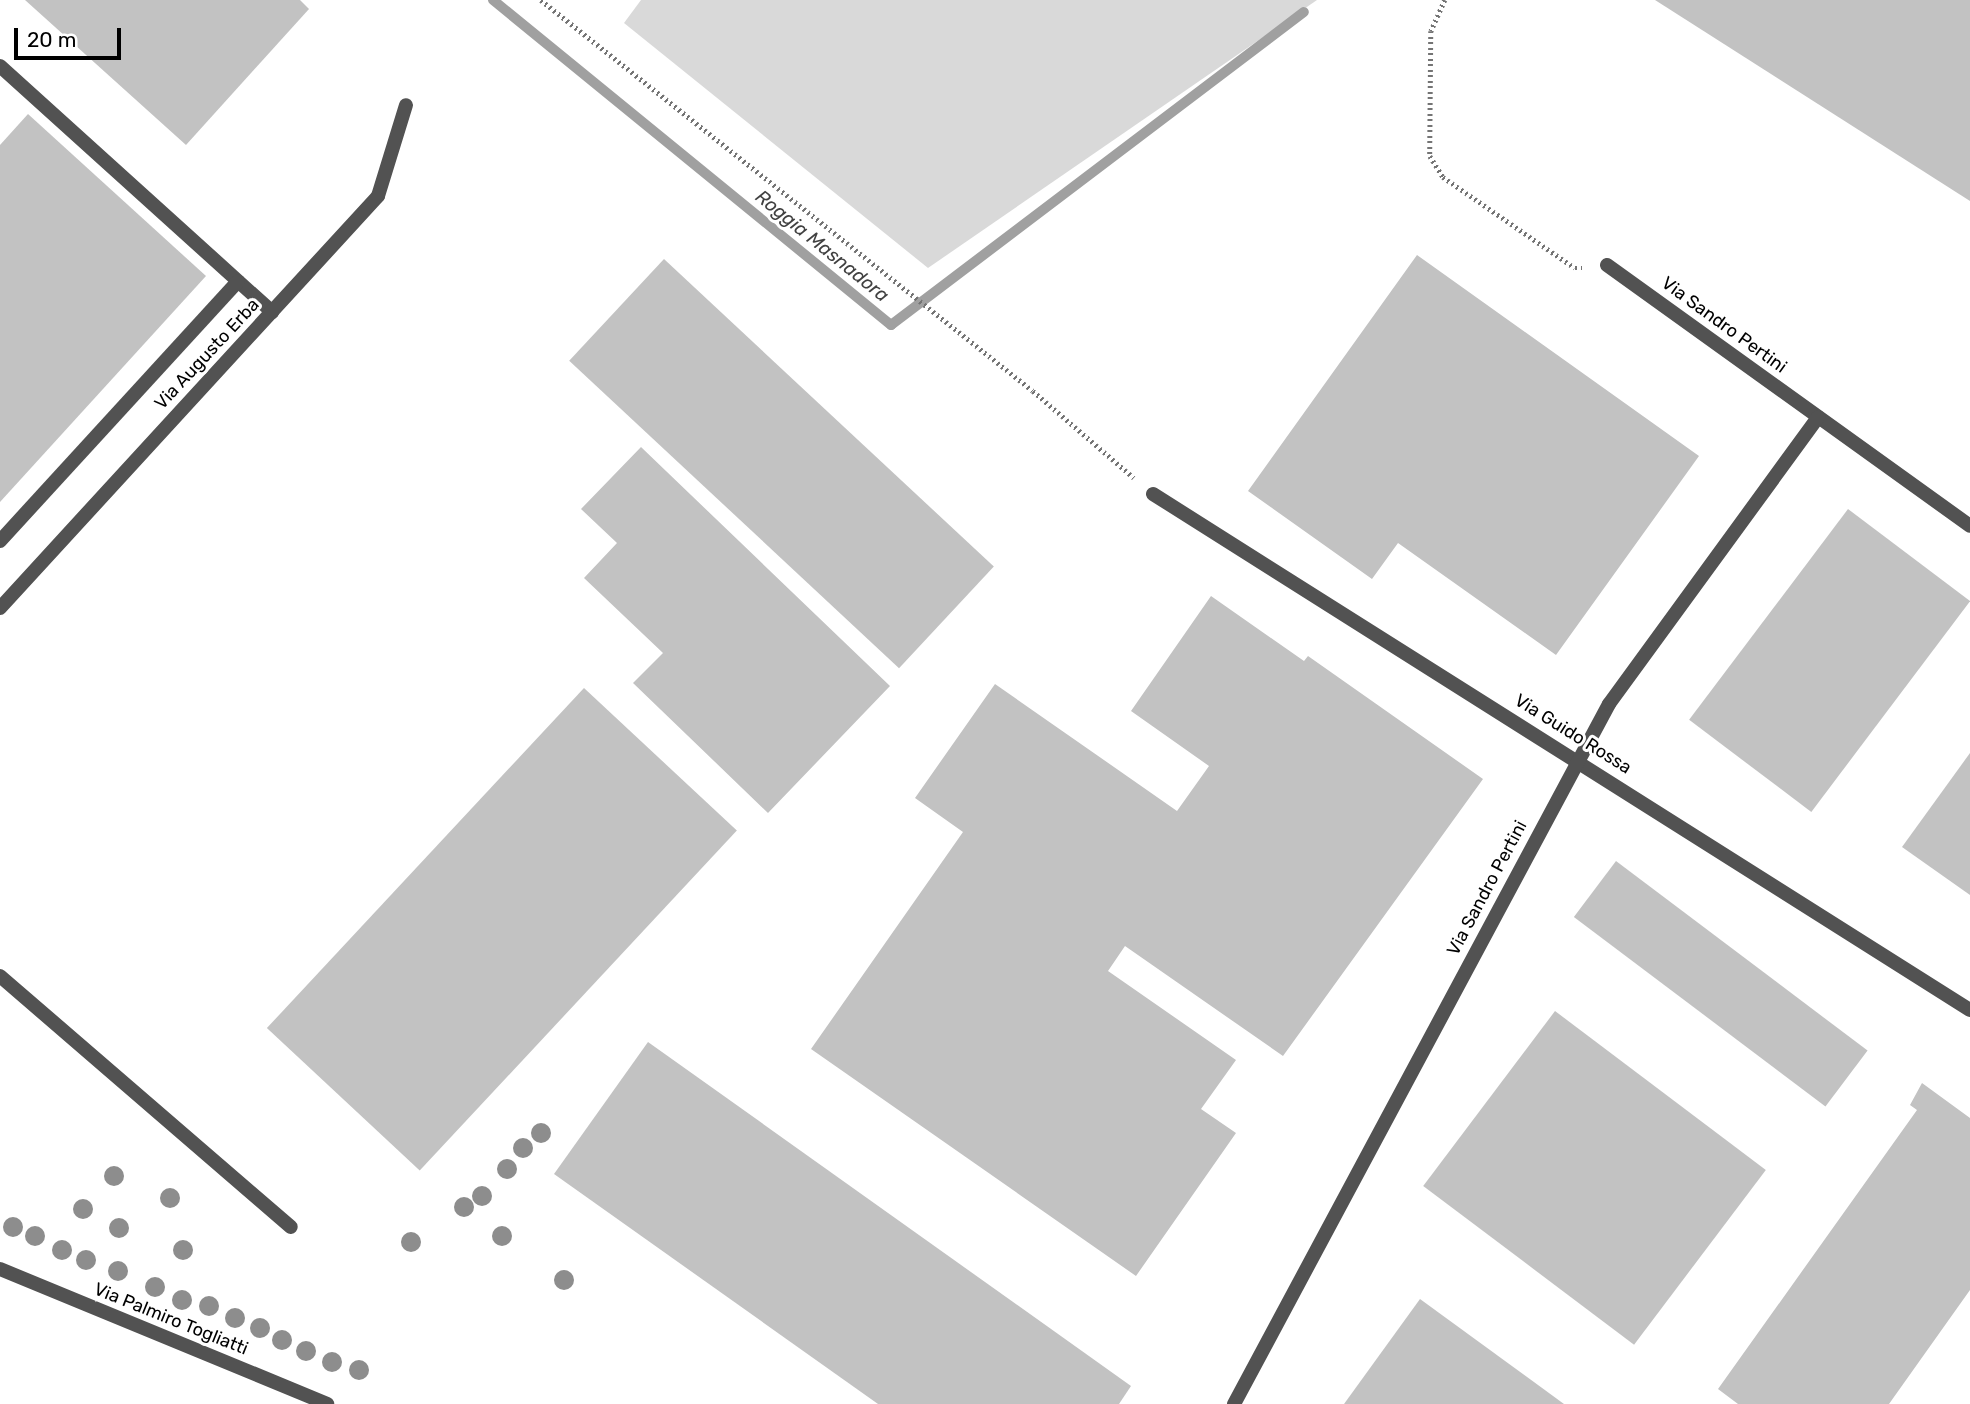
<!DOCTYPE html>
<style>
body{margin:0}
#map{position:relative;width:1970px;height:1404px;overflow:hidden;background:#fff;font-family:Rubik,sans-serif}
div>[style]{position:absolute}
.green>*{inset:0;background:#d9d9d9}
.stream>*{height:10px;margin:-5px;padding:0 5px;transform-origin:5px;border-radius:5px;background:#a0a0a0}
.building>*{inset:0;background:#c2c2c2;transform-origin:0 0}
.path>*{height:4.5px;margin-top:-2.25px;transform-origin:0;background:repeating-linear-gradient(90deg,#747474 0 2px,transparent 0 5.5px)}
.lane>*{height:14px;margin:-7px;padding:0 7px;transform-origin:7px;border-radius:7px;background:#525252}
.street>*{height:14px;margin:-7px;padding:0 7px;transform-origin:7px;border-radius:7px;background:#525252}
.trees>*{width:20px;height:20px;margin:-10px;border-radius:50%;background:#8d8d8d}
span{translate:-50% -50%;white-space:nowrap;text-align:center;line-height:1.15;-webkit-text-stroke:6px #fff;paint-order:stroke}
.street-label{font-size:18px;color:#000}
.water-label{font-size:19px;color:#414141;font-style:italic}
.scale{position:absolute;left:14px;top:28px;width:107px;height:32px;box-sizing:border-box;border:4px solid #000;border-top:0;padding-left:9px;font-size:21px;line-height:24px;white-space:nowrap;color:#000;-webkit-text-stroke:5px #fff;paint-order:stroke}
</style>
<div id="map">
<div class="green">
<div style="clip-path:polygon(641px 0,1317px 0,928px 268px,624px 23px)"></div>
</div>
<div class="stream">
<div style="left:493px;top:0;width:514px;rotate:39.23deg"></div>
<div style="left:891px;top:325px;width:518px;rotate:-37.16deg"></div>
</div>
<div class="building">
<div style="clip-path:polygon(25px 0,300px 0,309px 9px,186px 145px)"></div>
<div style="clip-path:polygon(1655px 0,1970px 0,1970px 201px)"></div>
<div style="clip-path:polygon(28px 114px,206px 276px,0 502px,0 145px)"></div>
<div style="clip-path:polygon(1417px 255px,1699px 456px,1556px 655px,1398px 543px,1372px 579px,1248px 491px)"></div>
<div style="left:664px;top:259px;width:451px;height:139px;rotate:43deg"></div>
<div style="clip-path:polygon(641px 447px,890px 686px,768px 813px,633px 683px,663px 653px,584px 578px,617px 543px,581px 509px)"></div>
<div style="left:1848px;top:509px;width:153px;height:264px;rotate:37deg"></div>
<div style="clip-path:polygon(1211px 596px,1304px 661px,1308px 656px,1483px 779px,1283px 1056px,1125px 946px,1108px 971px,1236px 1060px,1201px 1109px,1236px 1133px,1136px 1276px,811px 1049px,963px 832px,915px 798px,995px 684px,1177px 811px,1209px 766px,1131px 711px)"></div>
<div style="left:584px;top:688px;width:209px;height:465px;rotate:43deg"></div>
<div style="clip-path:polygon(1970px 753px,1970px 895px,1902px 847px)"></div>
<div style="left:1616px;top:861px;width:315px;height:70px;rotate:37deg"></div>
<div style="left:1555px;top:1011px;width:264px;height:219px;rotate:37deg"></div>
<div style="clip-path:polygon(648px 1042px,1131px 1386px,1119px 1404px,878px 1404px,554px 1174px)"></div>
<div style="clip-path:polygon(1922px 1083px,1970px 1118px,1970px 1290px,1889px 1404px,1738px 1404px,1718px 1389px,1917px 1110px,1910px 1105px)"></div>
<div style="clip-path:polygon(1420px 1299px,1564px 1404px,1344px 1404px)"></div>
</div>
<div class="path">
<div style="left:541px;top:0;width:628px;rotate:38.47deg"></div>
<div style="left:1033px;top:391px;width:133px;rotate:40.7deg"></div>
<div style="left:1445px;top:0;width:34px;rotate:114deg"></div>
<div style="left:1431px;top:31px;width:125px;rotate:90.5deg"></div>
<div style="left:1430px;top:156px;width:25px;rotate:58deg"></div>
<div style="left:1443px;top:177px;width:160px;rotate:34.6deg"></div>
<div style="left:1575px;top:268px;width:7px"></div>
</div>
<div class="lane">
<div style="left:0;top:66px;width:367px;rotate:42.1deg"></div>
<div style="left:0;top:541px;width:352px;rotate:-47.5deg"></div>
<div style="left:0;top:976px;width:384px;rotate:40.8deg"></div>
</div>
<div class="street">
<div style="left:1607px;top:265px;width:447px;rotate:35.7deg"></div>
<div style="left:1153px;top:494px;width:966px;rotate:32.28deg"></div>
<div style="left:0;top:608px;width:559px;rotate:-47.46deg"></div>
<div style="left:378px;top:196px;width:95px;rotate:-72.9deg"></div>
<div style="left:0;top:1269px;width:354px;rotate:22.4deg"></div>
<div style="left:1234px;top:1404px;width:794px;rotate:-61.82deg"></div>
<div style="left:1609px;top:704px;width:355px;rotate:-53.9deg"></div>
</div>
<div class="trees">
<div style="left:541px;top:1133px"></div>
<div style="left:523px;top:1148px"></div>
<div style="left:507px;top:1169px"></div>
<div style="left:114px;top:1176px"></div>
<div style="left:482px;top:1196px"></div>
<div style="left:170px;top:1198px"></div>
<div style="left:464px;top:1207px"></div>
<div style="left:83px;top:1209px"></div>
<div style="left:13px;top:1227px"></div>
<div style="left:119px;top:1228px"></div>
<div style="left:35px;top:1236px"></div>
<div style="left:502px;top:1236px"></div>
<div style="left:411px;top:1242px"></div>
<div style="left:62px;top:1250px"></div>
<div style="left:183px;top:1250px"></div>
<div style="left:86px;top:1260px"></div>
<div style="left:118px;top:1271px"></div>
<div style="left:564px;top:1280px"></div>
<div style="left:155px;top:1287px"></div>
<div style="left:182px;top:1300px"></div>
<div style="left:209px;top:1306px"></div>
<div style="left:235px;top:1318px"></div>
<div style="left:260px;top:1328px"></div>
<div style="left:282px;top:1340px"></div>
<div style="left:306px;top:1351px"></div>
<div style="left:332px;top:1362px"></div>
<div style="left:359px;top:1370px"></div>
</div>
<div class="street-label">
<span style="left:1724px;top:325px;rotate:36deg">Via Sandro Pertini</span>
<span style="left:207px;top:354px;rotate:-47deg">Via Augusto Erba</span>
<span style="left:1573px;top:734px;rotate:32deg">Via Guido Rossa</span>
<span style="left:1487px;top:888px;rotate:-62deg">Via Sandro Pertini</span>
<span style="left:171px;top:1319px;rotate:22deg">Via Palmiro Togliatti</span>
</div>
<div class="water-label">
<span style="left:822px;top:246px;rotate:39deg">Roggia Masnadora</span>
</div>
<div class="scale">20 m</div>
</div>
